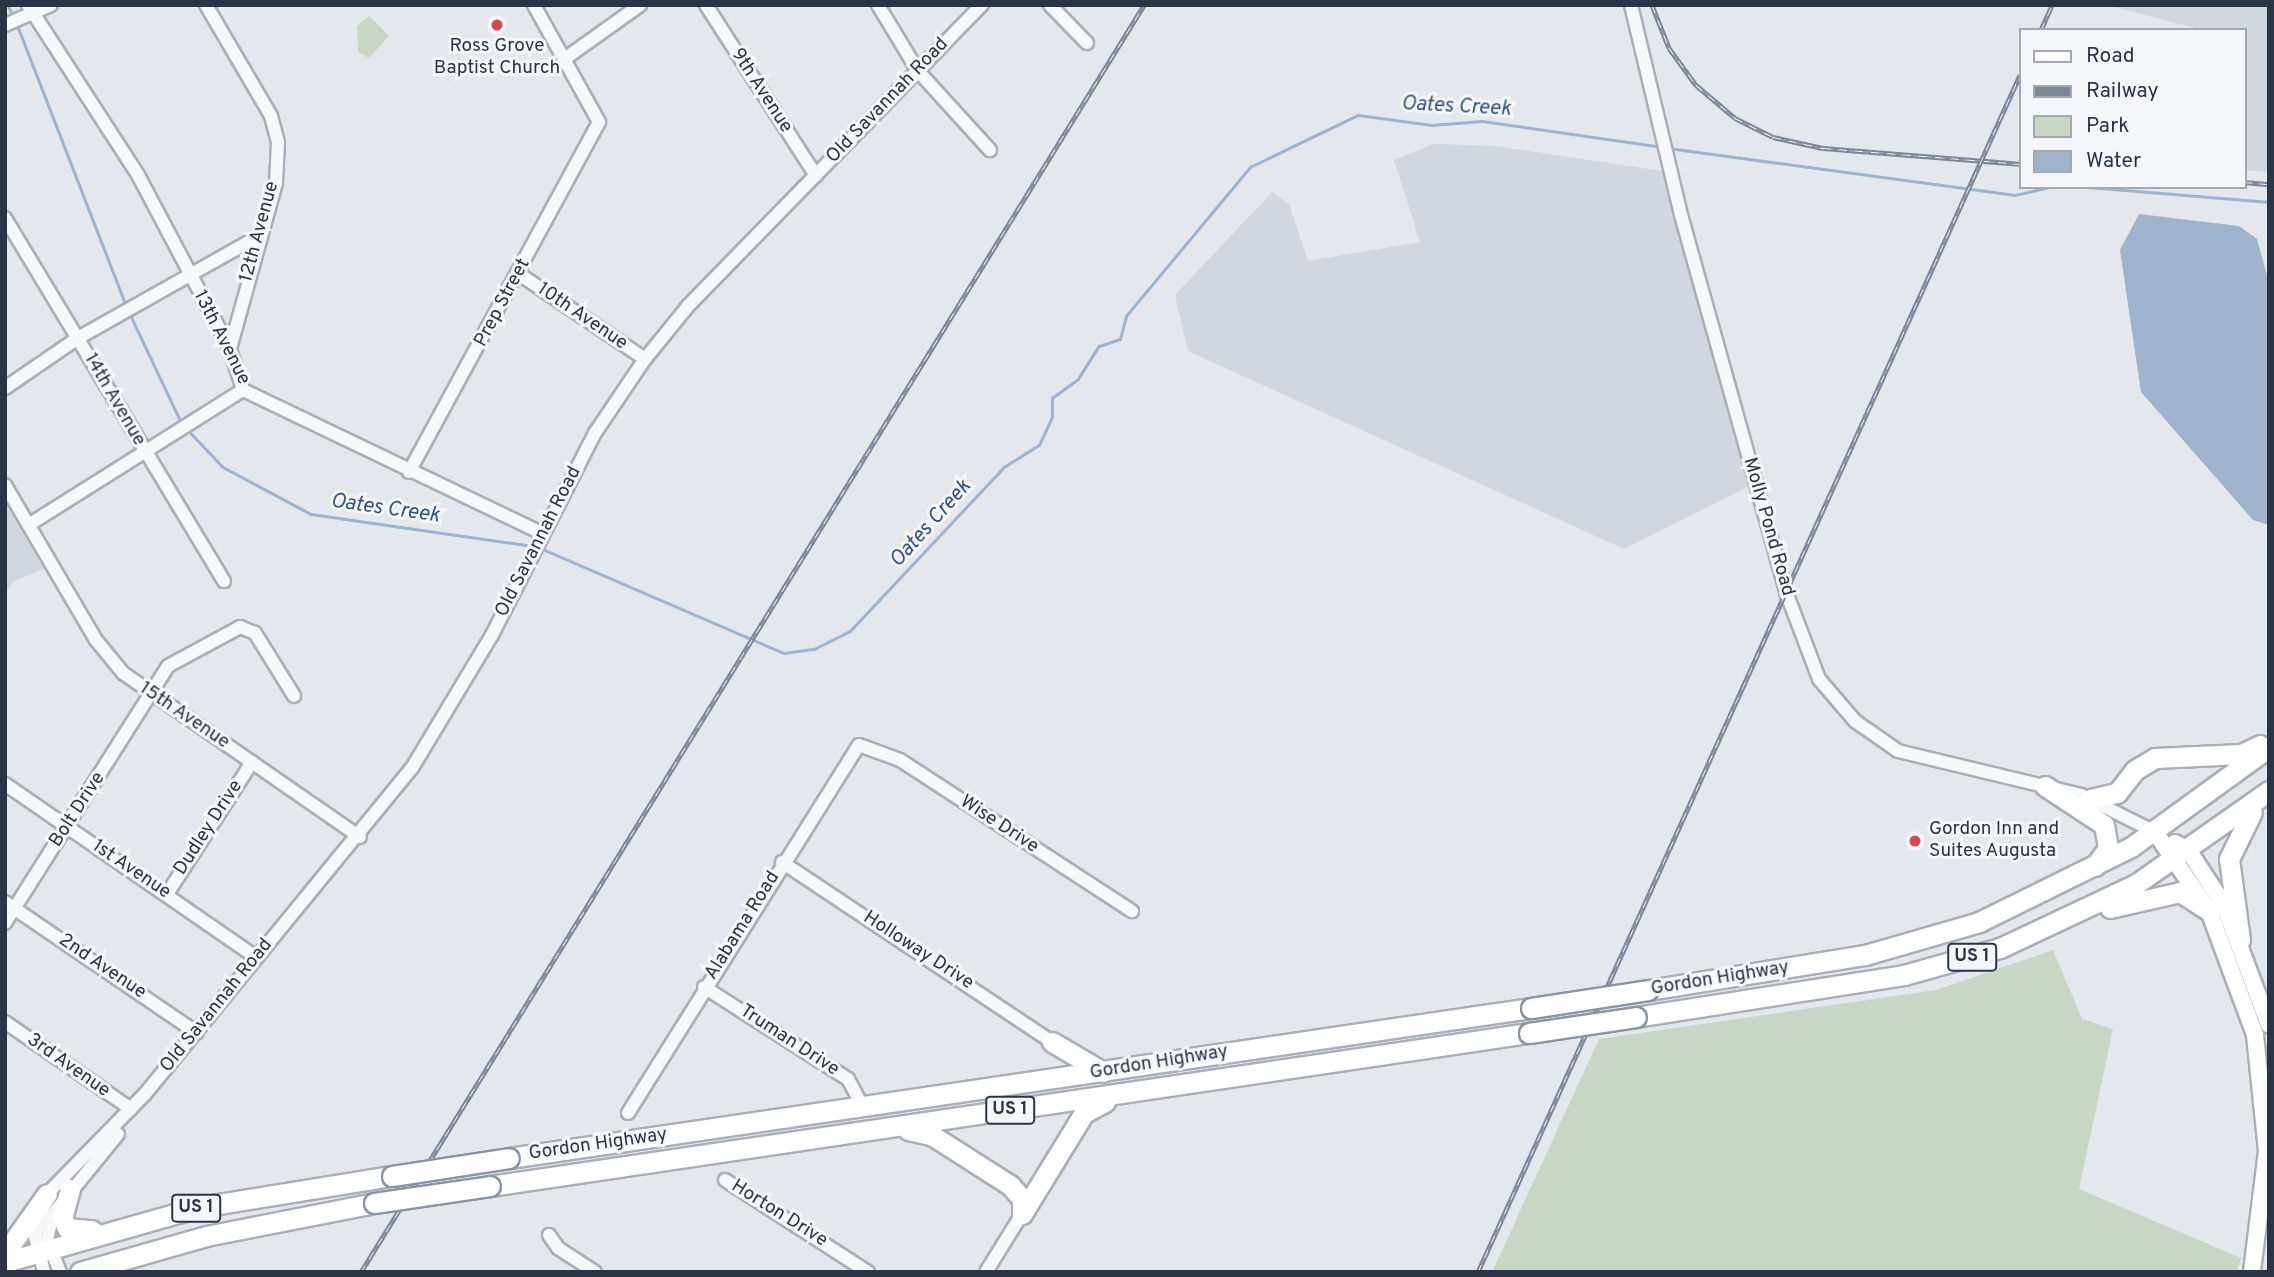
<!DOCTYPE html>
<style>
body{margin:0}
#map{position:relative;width:2274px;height:1277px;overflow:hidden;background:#e4e7ec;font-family:Overpass,sans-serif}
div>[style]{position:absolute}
.built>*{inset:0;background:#d2d6de}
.green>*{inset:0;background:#c9d6c5}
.water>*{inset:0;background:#9fb4cc}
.stream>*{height:2.5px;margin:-1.25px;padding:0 1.25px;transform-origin:1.25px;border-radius:1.25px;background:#9fb4cc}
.roads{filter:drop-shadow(2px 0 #a9aeb7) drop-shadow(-2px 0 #a9aeb7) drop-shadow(0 2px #a9aeb7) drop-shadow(0 -2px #a9aeb7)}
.minor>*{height:12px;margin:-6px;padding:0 6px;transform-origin:6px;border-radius:6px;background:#f7f8fa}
.major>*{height:16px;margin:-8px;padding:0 8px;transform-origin:8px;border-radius:8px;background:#fff}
.highway>*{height:19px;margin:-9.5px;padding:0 9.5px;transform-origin:9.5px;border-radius:9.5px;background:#fff}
.rail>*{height:5px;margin-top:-2.5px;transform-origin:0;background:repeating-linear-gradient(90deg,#f4f6f9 0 8px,#7d8696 0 16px);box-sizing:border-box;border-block:2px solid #7d8696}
.bridges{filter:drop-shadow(2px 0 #8b94a3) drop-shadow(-2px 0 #8b94a3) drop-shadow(0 2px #8b94a3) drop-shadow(0 -2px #8b94a3)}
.highway-bridge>*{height:19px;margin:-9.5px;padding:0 9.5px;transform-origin:9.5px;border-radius:9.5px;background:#fff}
.dots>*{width:19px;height:19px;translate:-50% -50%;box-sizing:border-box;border:4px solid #f4f6f9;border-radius:50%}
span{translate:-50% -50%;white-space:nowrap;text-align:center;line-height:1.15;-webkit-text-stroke:6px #f4f6f9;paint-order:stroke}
.shield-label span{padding:2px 5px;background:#f4f6f9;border:2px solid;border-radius:5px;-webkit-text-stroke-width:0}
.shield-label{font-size:18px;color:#2b3445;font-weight:700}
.poi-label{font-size:19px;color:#2b3445}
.left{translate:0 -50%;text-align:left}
.street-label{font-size:19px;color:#2b3445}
.water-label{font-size:21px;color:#34527a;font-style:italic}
.frame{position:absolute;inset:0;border:7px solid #2b3445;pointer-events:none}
.legend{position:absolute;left:2019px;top:28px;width:228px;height:161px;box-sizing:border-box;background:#f4f6f9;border:2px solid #a4a8b1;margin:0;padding:9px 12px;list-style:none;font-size:21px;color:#2b3445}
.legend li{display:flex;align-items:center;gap:14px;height:35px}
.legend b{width:35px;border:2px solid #a4a8b1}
</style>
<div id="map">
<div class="built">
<div style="clip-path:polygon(2107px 5px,2269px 5px,2269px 172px,2244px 170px,2244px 30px,2203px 30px)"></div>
<div style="clip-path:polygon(1434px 144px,1496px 146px,1662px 171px,1748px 487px,1624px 549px,1188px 351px,1175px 295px,1272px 192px,1289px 204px,1308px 261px,1420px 242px,1394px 160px)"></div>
<div style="clip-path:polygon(5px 504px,44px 569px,14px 581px,5px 593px)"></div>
</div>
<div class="green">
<div style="clip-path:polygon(369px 16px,389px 36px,369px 58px,358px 52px,357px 26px)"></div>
<div style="clip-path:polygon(2053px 950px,2082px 1019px,2113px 1029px,2079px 1189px,2241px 1258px,2237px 1272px,1492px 1272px,1599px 1039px,1936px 990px)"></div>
</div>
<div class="water">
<div style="clip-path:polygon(2139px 214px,2239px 226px,2257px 239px,2269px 282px,2269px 525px,2253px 520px,2141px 392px,2120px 250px)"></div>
</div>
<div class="stream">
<div style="left:8px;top:5px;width:14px;rotate:65deg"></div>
<div style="left:17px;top:24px;width:301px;rotate:68.8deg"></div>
<div style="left:1668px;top:148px;width:350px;rotate:7.7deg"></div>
<div style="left:2015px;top:195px;width:37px;rotate:-13deg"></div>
<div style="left:2088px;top:187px;width:182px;rotate:4.7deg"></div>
<div style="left:130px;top:314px;width:122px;rotate:64.7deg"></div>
<div style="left:187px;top:429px;width:52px;rotate:46.5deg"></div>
<div style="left:223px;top:467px;width:100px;rotate:28.1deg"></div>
<div style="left:311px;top:514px;width:225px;rotate:8.2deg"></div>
<div style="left:540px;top:548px;width:266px;rotate:23.3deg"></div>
<div style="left:784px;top:653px;width:30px;rotate:-8deg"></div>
<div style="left:814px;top:649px;width:40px;rotate:-26.6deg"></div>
<div style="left:850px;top:631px;width:225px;rotate:-46.8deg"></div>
<div style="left:1004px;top:467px;width:41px;rotate:-32.2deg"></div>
<div style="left:1039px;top:445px;width:31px;rotate:-65deg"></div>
<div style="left:1052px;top:417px;width:19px;rotate:-90deg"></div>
<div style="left:1052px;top:398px;width:32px;rotate:-36deg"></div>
<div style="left:1078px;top:379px;width:39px;rotate:-58deg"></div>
<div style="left:1099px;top:346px;width:22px;rotate:-18deg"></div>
<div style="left:1120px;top:339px;width:24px;rotate:-75deg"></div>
<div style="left:1126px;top:316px;width:194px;rotate:-50.2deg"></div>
<div style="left:1250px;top:167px;width:120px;rotate:-25.7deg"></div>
<div style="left:1358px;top:115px;width:74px;rotate:7.8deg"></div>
<div style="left:1431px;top:125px;width:51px;rotate:-4.5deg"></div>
<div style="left:1482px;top:121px;width:182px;rotate:8.2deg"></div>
</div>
<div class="roads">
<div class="minor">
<div style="left:28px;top:5px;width:202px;rotate:57.1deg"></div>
<div style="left:138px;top:175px;width:197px;rotate:62.1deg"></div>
<div style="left:230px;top:349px;width:43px;rotate:72.4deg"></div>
<div style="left:243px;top:390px;width:331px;rotate:25.6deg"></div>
<div style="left:206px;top:5px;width:129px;rotate:59.6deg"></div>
<div style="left:271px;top:116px;width:27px;rotate:75deg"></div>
<div style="left:278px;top:142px;width:41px;rotate:92.8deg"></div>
<div style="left:276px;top:183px;width:172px;rotate:105.5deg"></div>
<div style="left:706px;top:5px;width:203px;rotate:57.2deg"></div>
<div style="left:878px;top:5px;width:77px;rotate:58.8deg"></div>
<div style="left:918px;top:71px;width:107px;rotate:47.7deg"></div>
<div style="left:1050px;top:5px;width:53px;rotate:45.8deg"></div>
<div style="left:1631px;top:5px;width:216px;rotate:76.6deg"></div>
<div style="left:1681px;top:215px;width:391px;rotate:74.4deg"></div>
<div style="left:1786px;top:592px;width:93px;rotate:69.2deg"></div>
<div style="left:1819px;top:679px;width:55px;rotate:49.4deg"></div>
<div style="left:1855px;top:721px;width:52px;rotate:34.9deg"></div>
<div style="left:1898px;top:751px;width:188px;rotate:13.5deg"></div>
<div style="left:2081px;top:795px;width:83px;rotate:26.6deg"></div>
<div style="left:5px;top:25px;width:50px;rotate:-23.5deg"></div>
<div style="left:566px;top:58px;width:91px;rotate:-35.6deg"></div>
<div style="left:5px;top:218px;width:424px;rotate:58.9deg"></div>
<div style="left:519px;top:274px;width:152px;rotate:34deg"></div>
<div style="left:5px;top:388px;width:88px;rotate:-34.4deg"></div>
<div style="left:78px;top:338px;width:206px;rotate:-29.4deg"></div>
<div style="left:409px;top:472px;width:398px;rotate:-61.5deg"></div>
<div style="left:599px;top:122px;width:134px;rotate:-119.1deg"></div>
<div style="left:5px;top:485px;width:180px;rotate:59.6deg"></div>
<div style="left:96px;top:640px;width:43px;rotate:50.7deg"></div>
<div style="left:123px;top:673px;width:288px;rotate:34.7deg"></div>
<div style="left:30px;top:524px;width:252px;rotate:-32.2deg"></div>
<div style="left:5px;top:784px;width:305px;rotate:34.6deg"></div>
<div style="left:782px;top:862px;width:324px;rotate:33.7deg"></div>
<div style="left:167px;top:894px;width:157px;rotate:-57.2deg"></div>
<div style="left:5px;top:902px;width:232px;rotate:34.3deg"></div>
<div style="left:5px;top:923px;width:304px;rotate:-57.6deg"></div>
<div style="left:168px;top:666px;width:82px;rotate:-28.4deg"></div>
<div style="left:240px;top:627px;width:16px;rotate:22deg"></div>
<div style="left:255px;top:633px;width:74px;rotate:58.2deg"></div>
<div style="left:704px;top:987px;width:171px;rotate:32.6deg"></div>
<div style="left:848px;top:1079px;width:30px;rotate:62deg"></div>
<div style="left:5px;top:1022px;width:153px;rotate:34.6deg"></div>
<div style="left:628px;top:1113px;width:434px;rotate:-57.9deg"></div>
<div style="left:859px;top:745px;width:44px;rotate:20.1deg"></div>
<div style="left:900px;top:760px;width:277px;rotate:33.1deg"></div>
<div style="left:725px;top:1180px;width:170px;rotate:32.8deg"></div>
<div style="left:549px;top:1235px;width:16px;rotate:55deg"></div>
<div style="left:558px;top:1248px;width:44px;rotate:33deg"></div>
<div style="left:44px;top:1272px;width:36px;rotate:-104deg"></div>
<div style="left:35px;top:1237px;width:45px;rotate:-74.4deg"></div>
<div style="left:47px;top:1194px;width:140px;rotate:-45.6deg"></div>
<div style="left:145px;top:1094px;width:421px;rotate:-50.7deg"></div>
<div style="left:412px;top:768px;width:155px;rotate:-59deg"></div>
<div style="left:492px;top:635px;width:227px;rotate:-63deg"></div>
<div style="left:595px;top:433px;width:89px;rotate:-56deg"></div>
<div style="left:645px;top:359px;width:68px;rotate:-50.9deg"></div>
<div style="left:688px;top:306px;width:421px;rotate:-45.7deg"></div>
<div style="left:60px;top:1272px;width:35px;rotate:-112deg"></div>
<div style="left:47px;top:1240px;width:27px;rotate:-77deg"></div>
<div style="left:53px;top:1214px;width:103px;rotate:-50.9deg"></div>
<div style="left:986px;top:1272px;width:68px;rotate:-58.2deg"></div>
</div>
<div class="major">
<div style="left:2155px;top:832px;width:96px;rotate:55.6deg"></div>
<div style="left:2209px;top:911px;width:132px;rotate:69.6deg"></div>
<div style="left:2255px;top:1035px;width:117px;rotate:84.1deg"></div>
<div style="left:2267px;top:1151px;width:122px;rotate:97.1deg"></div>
<div style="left:2175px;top:843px;width:15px;rotate:28deg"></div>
<div style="left:2188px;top:850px;width:66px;rotate:56.8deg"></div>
<div style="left:2224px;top:905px;width:128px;rotate:69.4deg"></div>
</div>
<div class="highway">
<div style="left:2045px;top:786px;width:71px;rotate:33.5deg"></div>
<div style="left:2104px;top:825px;width:23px;rotate:80deg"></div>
<div style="left:2108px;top:848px;width:22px;rotate:126deg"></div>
<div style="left:2090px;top:799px;width:28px;rotate:-13deg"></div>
<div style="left:2117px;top:793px;width:29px;rotate:-52deg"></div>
<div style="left:2135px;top:770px;width:23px;rotate:-31deg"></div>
<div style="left:2155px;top:758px;width:86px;rotate:-2.7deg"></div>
<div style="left:2241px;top:754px;width:21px;rotate:-25deg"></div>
<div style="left:2110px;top:908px;width:72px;rotate:-12.9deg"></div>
<div style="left:2180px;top:892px;width:35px;rotate:33deg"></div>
<div style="left:2240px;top:940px;width:82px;rotate:-97.7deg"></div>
<div style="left:2229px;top:859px;width:52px;rotate:-63.9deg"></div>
<div style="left:1648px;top:990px;width:220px;rotate:-9.2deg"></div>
<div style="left:1865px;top:955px;width:119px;rotate:-16.1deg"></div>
<div style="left:1979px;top:922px;width:169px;rotate:-26.3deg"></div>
<div style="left:2131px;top:847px;width:170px;rotate:-35.9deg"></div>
<div style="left:1636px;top:1017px;width:271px;rotate:-8.9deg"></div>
<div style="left:1904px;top:975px;width:100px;rotate:-15.7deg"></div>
<div style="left:2000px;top:948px;width:150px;rotate:-25.2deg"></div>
<div style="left:2136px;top:884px;width:162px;rotate:-35deg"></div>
<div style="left:1052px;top:1042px;width:59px;rotate:30.5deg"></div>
<div style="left:908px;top:1130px;width:26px;rotate:13deg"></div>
<div style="left:933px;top:1136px;width:91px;rotate:32.5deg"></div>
<div style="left:1010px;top:1185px;width:18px;rotate:49deg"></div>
<div style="left:1022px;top:1199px;width:15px;rotate:90deg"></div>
<div style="left:509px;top:1158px;width:1033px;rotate:-8.35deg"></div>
<div style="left:490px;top:1186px;width:1050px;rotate:-8.38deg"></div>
<div style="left:70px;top:1189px;width:30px;rotate:105deg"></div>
<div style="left:62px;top:1218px;width:11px;rotate:63deg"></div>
<div style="left:67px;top:1228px;width:25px;rotate:5deg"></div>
<div style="left:1022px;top:1214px;width:119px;rotate:-58.5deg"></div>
<div style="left:1084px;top:1113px;width:24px;rotate:-28deg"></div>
<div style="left:5px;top:1253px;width:72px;rotate:-54.6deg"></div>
<div style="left:5px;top:1262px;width:203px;rotate:-15.8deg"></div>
<div style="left:200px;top:1207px;width:194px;rotate:-9.2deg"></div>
<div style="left:80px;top:1272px;width:131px;rotate:-15.9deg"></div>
<div style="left:206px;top:1236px;width:171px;rotate:-11.1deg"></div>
</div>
</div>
<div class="rail">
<div style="left:1652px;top:5px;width:46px;rotate:68.4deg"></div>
<div style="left:1669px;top:48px;width:46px;rotate:53.9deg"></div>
<div style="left:1696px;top:85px;width:51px;rotate:40.2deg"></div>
<div style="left:1735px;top:118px;width:42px;rotate:26.6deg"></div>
<div style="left:1773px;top:137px;width:51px;rotate:12.4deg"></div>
<div style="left:1823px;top:148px;width:198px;rotate:4.6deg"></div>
<div style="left:2041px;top:30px;width:27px;rotate:-66deg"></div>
<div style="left:2244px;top:182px;width:25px;rotate:5deg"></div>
<div style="left:361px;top:1272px;width:1489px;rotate:-58.28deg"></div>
<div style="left:1478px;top:1272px;width:1314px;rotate:-65.64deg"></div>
</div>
<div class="bridges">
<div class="highway-bridge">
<div style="left:1531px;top:1008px;width:118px;rotate:-8.7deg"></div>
<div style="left:1529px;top:1033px;width:108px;rotate:-8.5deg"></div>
<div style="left:392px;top:1176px;width:118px;rotate:-8.7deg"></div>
<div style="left:374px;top:1203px;width:117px;rotate:-8.3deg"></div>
</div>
</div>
<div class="dots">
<div style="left:497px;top:25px;background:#d1495b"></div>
<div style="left:1915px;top:841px;background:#d1495b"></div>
</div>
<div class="shield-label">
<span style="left:1972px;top:957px">US 1</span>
<span style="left:1010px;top:1110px">US 1</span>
<span style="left:196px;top:1208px">US 1</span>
</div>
<div class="poi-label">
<span style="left:497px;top:58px">Ross Grove<br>Baptist Church</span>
<span class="left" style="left:1929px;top:841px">Gordon Inn and<br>Suites Augusta</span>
</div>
<div class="street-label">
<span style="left:761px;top:91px;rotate:57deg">9th Avenue</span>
<span style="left:888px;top:101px;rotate:-46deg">Old Savannah Road</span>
<span style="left:260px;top:232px;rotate:-75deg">12th Avenue</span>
<span style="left:503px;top:303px;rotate:-62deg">Prep Street</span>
<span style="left:582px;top:317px;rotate:34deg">10th Avenue</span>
<span style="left:221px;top:338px;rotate:63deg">13th Avenue</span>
<span style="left:114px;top:400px;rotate:60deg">14th Avenue</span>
<span style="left:1768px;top:527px;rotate:74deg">Molly Pond Road</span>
<span style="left:539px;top:542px;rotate:-63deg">Old Savannah Road</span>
<span style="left:184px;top:716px;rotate:34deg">15th Avenue</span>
<span style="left:78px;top:810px;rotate:-57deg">Bolt Drive</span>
<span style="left:999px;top:825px;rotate:33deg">Wise Drive</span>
<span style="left:209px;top:828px;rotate:-57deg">Dudley Drive</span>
<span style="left:131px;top:870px;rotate:34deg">1st Avenue</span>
<span style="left:743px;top:926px;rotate:-58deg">Alabama Road</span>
<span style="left:918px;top:951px;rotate:33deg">Holloway Drive</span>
<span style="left:102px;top:967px;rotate:34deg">2nd Avenue</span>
<span style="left:1720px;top:979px;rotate:-9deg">Gordon Highway</span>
<span style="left:217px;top:1006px;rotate:-51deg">Old Savannah Road</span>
<span style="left:789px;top:1041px;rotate:33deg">Truman Drive</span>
<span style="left:1159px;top:1063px;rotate:-9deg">Gordon Highway</span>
<span style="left:68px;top:1066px;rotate:35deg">3rd Avenue</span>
<span style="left:598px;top:1145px;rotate:-8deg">Gordon Highway</span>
<span style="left:779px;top:1214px;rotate:32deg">Horton Drive</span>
</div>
<div class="water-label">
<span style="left:1456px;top:107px;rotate:3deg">Oates Creek</span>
<span style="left:385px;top:509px;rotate:8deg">Oates Creek</span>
<span style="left:931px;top:524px;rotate:-48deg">Oates Creek</span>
</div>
<div class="frame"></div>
<ul class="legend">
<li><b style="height:9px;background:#fff"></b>Road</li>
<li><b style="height:9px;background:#7d8696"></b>Railway</li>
<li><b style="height:19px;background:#c9d6c5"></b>Park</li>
<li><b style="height:19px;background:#9fb4cc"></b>Water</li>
</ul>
</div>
